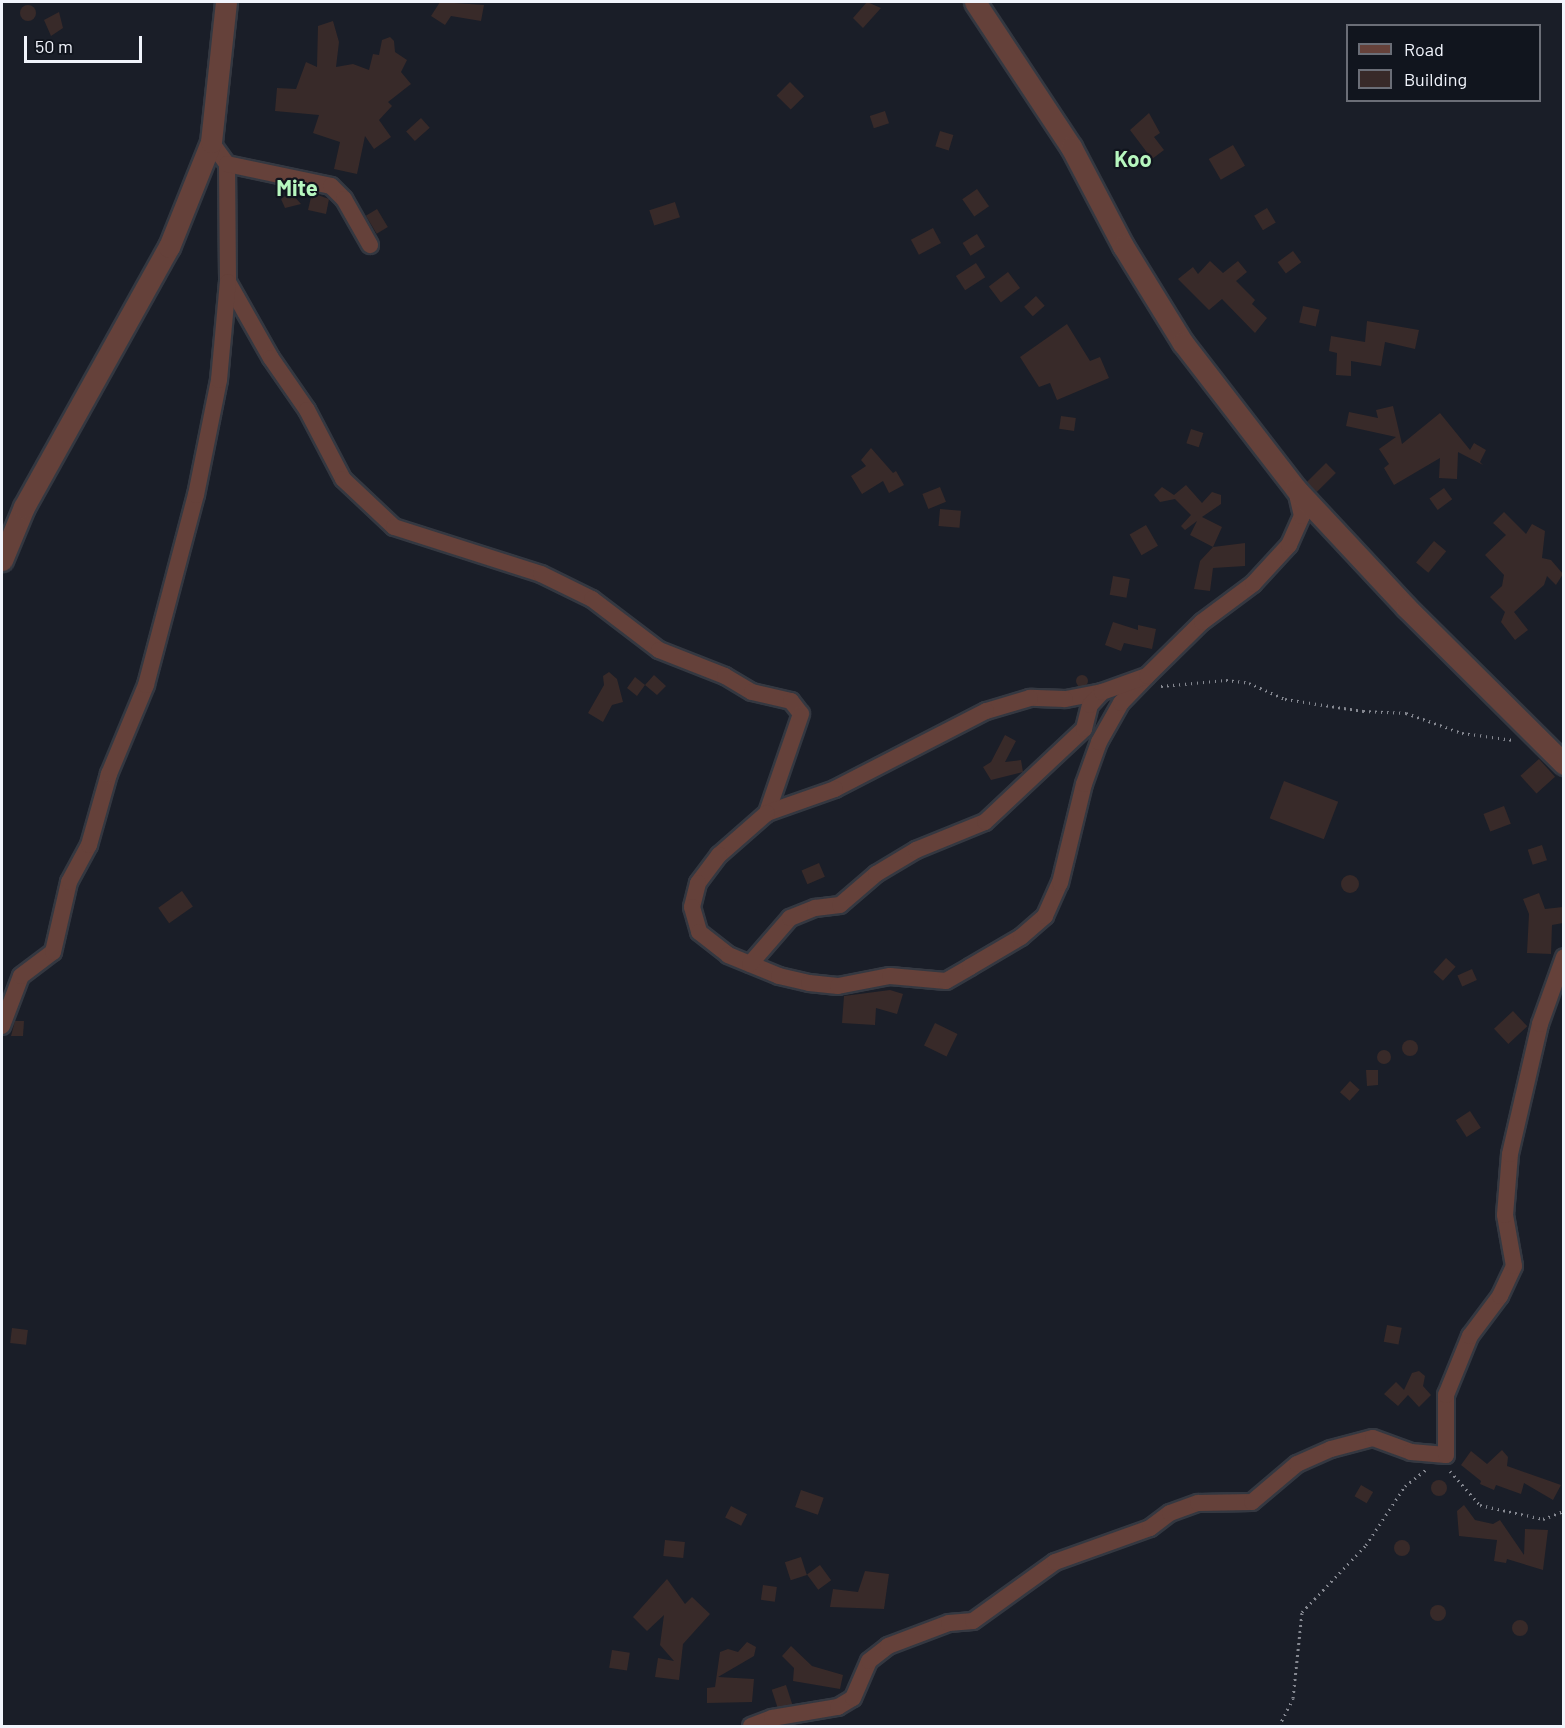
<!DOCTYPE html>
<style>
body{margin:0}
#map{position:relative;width:1565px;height:1728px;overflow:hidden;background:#1a1e28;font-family:Barlow,sans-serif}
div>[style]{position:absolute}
.building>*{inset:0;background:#382a29;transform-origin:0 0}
.round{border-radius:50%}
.path>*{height:3px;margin-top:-1.5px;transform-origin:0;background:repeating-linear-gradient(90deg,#858891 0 1.5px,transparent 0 6px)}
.roads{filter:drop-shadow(2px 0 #343841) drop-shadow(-2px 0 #343841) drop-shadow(0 2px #343841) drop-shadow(0 -2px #343841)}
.minor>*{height:16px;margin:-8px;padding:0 8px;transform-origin:8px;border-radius:8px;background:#65413a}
.tertiary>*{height:21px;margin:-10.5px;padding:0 10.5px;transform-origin:10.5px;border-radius:10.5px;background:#65413a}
span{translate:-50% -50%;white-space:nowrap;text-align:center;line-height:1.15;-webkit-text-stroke:4.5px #11151e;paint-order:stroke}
.quarter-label{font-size:22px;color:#b7f7bf;font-weight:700}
.frame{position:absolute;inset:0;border:3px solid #f1f4fc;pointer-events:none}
.legend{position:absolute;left:1346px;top:24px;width:195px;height:78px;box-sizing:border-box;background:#11151e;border:2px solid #6b6e77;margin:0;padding:8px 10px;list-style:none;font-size:18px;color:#f1f4fc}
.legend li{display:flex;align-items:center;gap:12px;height:30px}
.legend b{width:30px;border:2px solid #6b6e77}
.scale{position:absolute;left:24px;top:36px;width:118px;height:27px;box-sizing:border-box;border:3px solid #f1f4fc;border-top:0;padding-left:8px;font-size:18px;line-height:21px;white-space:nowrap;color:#f1f4fc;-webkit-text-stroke:4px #11151e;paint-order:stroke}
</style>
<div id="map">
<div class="building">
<div style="clip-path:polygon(440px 2px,484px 5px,481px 21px,451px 16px,445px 25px,431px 16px)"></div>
<div style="clip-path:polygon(867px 2px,881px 8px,863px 28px,853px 18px)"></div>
<div class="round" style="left:20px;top:5px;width:16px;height:16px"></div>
<div style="clip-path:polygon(59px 12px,63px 28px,51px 36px,44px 20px)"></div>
<div style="clip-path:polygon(333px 21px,339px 42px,336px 67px,353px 64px,369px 70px,373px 54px,379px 55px,382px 40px,390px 37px,394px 41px,395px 52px,407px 60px,401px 72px,411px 84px,388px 102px,392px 106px,379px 120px,391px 137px,374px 149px,365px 136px,357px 174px,334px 169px,340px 142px,313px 133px,319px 115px,275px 111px,277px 88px,296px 89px,306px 62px,317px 67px,318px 26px)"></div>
<div style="left:790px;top:82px;width:20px;height:19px;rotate:45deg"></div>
<div style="left:885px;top:111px;width:13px;height:16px;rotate:72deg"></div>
<div style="clip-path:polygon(1149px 113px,1160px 133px,1154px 137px,1164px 150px,1152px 159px,1130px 130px)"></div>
<div style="left:421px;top:118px;width:13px;height:20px;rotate:48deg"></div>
<div style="left:940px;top:131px;width:14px;height:16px;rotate:17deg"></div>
<div style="left:1233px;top:145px;width:24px;height:28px;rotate:60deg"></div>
<div style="left:977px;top:189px;width:21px;height:18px;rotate:55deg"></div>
<div style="clip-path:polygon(312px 193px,329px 199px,326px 214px,308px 210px)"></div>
<div style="clip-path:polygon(288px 194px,293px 195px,301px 204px,285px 208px,281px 199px)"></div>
<div style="left:675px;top:202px;width:16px;height:27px;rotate:72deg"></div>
<div style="left:1267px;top:208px;width:17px;height:15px;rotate:59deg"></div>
<div style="left:377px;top:209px;width:21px;height:13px;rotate:59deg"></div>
<div style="left:933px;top:228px;width:17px;height:25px;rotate:62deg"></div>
<div style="left:977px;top:234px;width:15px;height:17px;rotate:58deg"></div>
<div style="left:1293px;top:251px;width:14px;height:19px;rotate:54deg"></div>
<div style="clip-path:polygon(1210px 261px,1223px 273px,1238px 261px,1247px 272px,1236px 281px,1255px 300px,1252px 304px,1267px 318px,1255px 333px,1222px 299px,1209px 310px,1178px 279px,1193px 267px,1198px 274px)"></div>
<div style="left:976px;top:263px;width:17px;height:24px;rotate:57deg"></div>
<div style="left:1008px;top:272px;width:20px;height:24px;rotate:53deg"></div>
<div style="left:1036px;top:296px;width:13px;height:16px;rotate:48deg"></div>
<div style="left:1303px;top:306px;width:17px;height:17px;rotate:13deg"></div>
<div style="clip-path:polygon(1367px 321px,1419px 330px,1415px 349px,1385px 342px,1381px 366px,1351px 361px,1351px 376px,1336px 375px,1337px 353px,1329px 351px,1331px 336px,1365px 342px)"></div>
<div style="clip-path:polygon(1067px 324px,1090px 361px,1100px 357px,1109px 378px,1057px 400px,1050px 383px,1039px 387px,1020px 357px)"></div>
<div style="clip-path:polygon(1393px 406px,1402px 444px,1440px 413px,1470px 450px,1474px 443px,1486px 450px,1480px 462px,1483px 465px,1458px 452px,1457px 479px,1439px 478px,1440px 458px,1394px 485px,1384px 468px,1389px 464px,1379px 449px,1396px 437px,1346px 426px,1349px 412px,1378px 418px,1376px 410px)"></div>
<div style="left:1061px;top:416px;width:15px;height:13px;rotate:8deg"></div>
<div style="left:1191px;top:429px;width:13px;height:15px;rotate:18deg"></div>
<div style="clip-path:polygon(871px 448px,893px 473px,896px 471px,904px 485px,889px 493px,883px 481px,862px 494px,851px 476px,866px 466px,861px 460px)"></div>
<div style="left:1326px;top:463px;width:14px;height:27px;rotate:45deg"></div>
<div style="clip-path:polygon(1186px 485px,1202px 503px,1212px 492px,1221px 495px,1221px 504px,1202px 517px,1222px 527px,1213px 547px,1245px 543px,1245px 566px,1213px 568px,1210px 591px,1194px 589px,1200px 561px,1213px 547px,1190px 535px,1197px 521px,1185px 530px,1181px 526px,1191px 515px,1175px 499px,1160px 502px,1154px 495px,1162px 487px,1174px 495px)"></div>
<div style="left:940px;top:487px;width:16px;height:19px;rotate:68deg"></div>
<div style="left:1444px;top:488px;width:14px;height:18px;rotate:54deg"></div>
<div style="left:940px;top:509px;width:21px;height:17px;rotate:5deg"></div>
<div style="clip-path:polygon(1504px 512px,1526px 534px,1532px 524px,1545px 531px,1542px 558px,1551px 560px,1563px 574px,1556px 585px,1547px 576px,1544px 585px,1514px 612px,1528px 630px,1515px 640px,1501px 622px,1505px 612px,1490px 597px,1502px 586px,1504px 575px,1485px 555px,1506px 535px,1493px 523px)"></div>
<div style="left:1146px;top:525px;width:24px;height:19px;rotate:60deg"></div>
<div style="left:1434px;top:541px;width:16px;height:28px;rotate:40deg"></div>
<div style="left:1113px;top:576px;width:17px;height:19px;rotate:10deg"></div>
<div style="clip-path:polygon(1113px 622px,1138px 630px,1138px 625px,1156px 629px,1152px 649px,1124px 643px,1121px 651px,1105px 645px)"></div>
<div style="clip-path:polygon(609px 672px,617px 679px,623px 702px,612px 705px,603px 722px,588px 713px,604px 685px,603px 676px)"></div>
<div class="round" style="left:1076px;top:675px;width:12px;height:12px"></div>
<div style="clip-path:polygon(654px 675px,666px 686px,657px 695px,645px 685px,637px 696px,627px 688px,635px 677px,645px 685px)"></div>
<div style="clip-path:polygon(1005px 735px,1016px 741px,1005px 762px,1021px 760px,1023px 772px,991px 780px,983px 767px,991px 762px)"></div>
<div style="left:1539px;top:759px;width:24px;height:25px;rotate:48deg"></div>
<div style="left:1284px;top:781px;width:58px;height:40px;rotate:21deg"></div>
<div style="left:1504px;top:806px;width:19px;height:22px;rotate:69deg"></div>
<div style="left:1542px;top:845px;width:16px;height:15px;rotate:72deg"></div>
<div style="left:819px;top:863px;width:15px;height:19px;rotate:67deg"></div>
<div class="round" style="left:1341px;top:875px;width:18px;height:18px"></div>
<div style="left:182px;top:891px;width:19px;height:29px;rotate:55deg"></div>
<div style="clip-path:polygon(1539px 893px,1545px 909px,1563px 907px,1563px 923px,1552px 925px,1551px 954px,1527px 953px,1529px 914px,1523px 899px)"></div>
<div style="left:1446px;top:958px;width:13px;height:19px;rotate:42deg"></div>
<div style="left:1472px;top:969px;width:12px;height:16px;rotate:66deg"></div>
<div style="clip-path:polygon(890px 990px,903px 994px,897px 1014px,876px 1008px,875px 1025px,842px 1023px,844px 996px)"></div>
<div style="left:1513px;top:1011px;width:21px;height:26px;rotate:47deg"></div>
<div style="clip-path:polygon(15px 1021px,24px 1021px,23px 1036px,11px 1036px)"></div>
<div style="left:935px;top:1023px;width:25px;height:25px;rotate:26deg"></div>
<div class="round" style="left:1402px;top:1040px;width:16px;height:16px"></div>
<div class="round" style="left:1377px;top:1050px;width:14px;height:14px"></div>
<div style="clip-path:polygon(1366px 1070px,1378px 1070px,1378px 1085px,1367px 1086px)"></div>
<div style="left:1350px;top:1081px;width:13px;height:15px;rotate:42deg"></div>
<div style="left:1470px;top:1111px;width:20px;height:17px;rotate:57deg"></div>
<div style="left:1387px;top:1325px;width:15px;height:17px;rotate:11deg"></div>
<div style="left:12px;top:1328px;width:16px;height:15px;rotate:7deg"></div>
<div style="clip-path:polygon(1419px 1371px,1425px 1376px,1423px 1386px,1431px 1395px,1419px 1407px,1408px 1395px,1398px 1406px,1384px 1394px,1396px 1382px,1404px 1390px,1412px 1373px)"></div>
<div style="clip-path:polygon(1502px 1450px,1508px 1457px,1507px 1466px,1561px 1485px,1553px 1500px,1524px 1483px,1521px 1494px,1496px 1485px,1494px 1490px,1480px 1484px,1481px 1481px,1461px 1465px,1471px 1451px,1487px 1464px)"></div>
<div class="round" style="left:1431px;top:1480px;width:16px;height:16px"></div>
<div style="left:1361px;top:1485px;width:14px;height:13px;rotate:30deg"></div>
<div style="left:801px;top:1490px;width:24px;height:18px;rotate:19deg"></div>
<div style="clip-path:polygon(1464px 1505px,1475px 1520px,1493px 1524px,1500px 1520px,1524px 1555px,1525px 1529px,1548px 1530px,1543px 1570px,1507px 1559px,1506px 1563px,1494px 1561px,1497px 1540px,1459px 1536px,1457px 1511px)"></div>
<div style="left:731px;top:1506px;width:18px;height:13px;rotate:27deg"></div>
<div class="round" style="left:1394px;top:1540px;width:16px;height:16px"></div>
<div style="left:665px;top:1540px;width:20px;height:16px;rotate:6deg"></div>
<div style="left:801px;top:1557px;width:19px;height:17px;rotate:72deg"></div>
<div style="left:820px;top:1565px;width:19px;height:16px;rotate:54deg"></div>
<div style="clip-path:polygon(865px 1571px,889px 1574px,884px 1609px,830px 1607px,833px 1589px,858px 1592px)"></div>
<div style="clip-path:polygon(667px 1579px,685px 1604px,692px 1597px,710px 1614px,683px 1644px,679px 1680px,655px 1677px,658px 1658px,674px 1661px,660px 1645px,664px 1615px,647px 1631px,633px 1617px)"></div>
<div style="left:763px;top:1585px;width:14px;height:15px;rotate:8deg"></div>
<div class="round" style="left:1430px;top:1605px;width:16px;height:16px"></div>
<div class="round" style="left:1512px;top:1620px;width:16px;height:16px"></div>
<div style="clip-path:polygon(747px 1642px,756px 1647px,754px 1656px,718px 1677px,754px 1679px,752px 1702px,707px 1703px,707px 1688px,715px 1687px,720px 1652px,728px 1649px,738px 1652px)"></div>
<div style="clip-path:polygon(791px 1646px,812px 1666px,843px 1675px,840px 1689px,793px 1681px,794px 1668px,782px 1656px)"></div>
<div style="left:612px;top:1650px;width:18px;height:18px;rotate:9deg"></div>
<div style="left:786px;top:1685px;width:20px;height:15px;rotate:72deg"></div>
</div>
<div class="path">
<div style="left:1161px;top:686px;width:65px;rotate:-5.3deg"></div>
<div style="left:1226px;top:680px;width:23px;rotate:7deg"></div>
<div style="left:1249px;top:683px;width:39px;rotate:24deg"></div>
<div style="left:1285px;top:699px;width:79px;rotate:8.7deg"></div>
<div style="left:1363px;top:711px;width:43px;rotate:2.7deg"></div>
<div style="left:1406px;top:713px;width:59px;rotate:19.7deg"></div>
<div style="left:1462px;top:733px;width:52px;rotate:7.7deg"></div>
<div style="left:1450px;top:1471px;width:45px;rotate:48.6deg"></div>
<div style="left:1480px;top:1505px;width:65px;rotate:12.5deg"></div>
<div style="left:1543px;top:1519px;width:22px;rotate:-21deg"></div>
<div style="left:1279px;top:1726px;width:31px;rotate:-63deg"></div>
<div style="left:1293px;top:1698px;width:86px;rotate:-84deg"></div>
<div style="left:1302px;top:1612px;width:93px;rotate:-46.3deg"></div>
<div style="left:1366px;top:1545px;width:71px;rotate:-56.5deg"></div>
<div style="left:1405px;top:1486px;width:28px;rotate:-38deg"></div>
</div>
<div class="roads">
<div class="minor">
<div style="left:211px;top:142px;width:27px;rotate:54deg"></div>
<div style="left:227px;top:164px;width:118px;rotate:89.5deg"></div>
<div style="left:228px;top:282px;width:87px;rotate:60.5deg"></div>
<div style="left:271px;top:358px;width:63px;rotate:55.3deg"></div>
<div style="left:307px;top:410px;width:78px;rotate:62.4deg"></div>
<div style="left:343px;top:479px;width:70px;rotate:43.3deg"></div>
<div style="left:394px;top:527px;width:154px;rotate:17.7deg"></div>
<div style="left:541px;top:574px;width:57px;rotate:26.1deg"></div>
<div style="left:592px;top:599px;width:84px;rotate:37.3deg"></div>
<div style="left:659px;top:650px;width:71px;rotate:21.5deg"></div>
<div style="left:725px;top:676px;width:31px;rotate:31deg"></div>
<div style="left:752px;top:692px;width:40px;rotate:13deg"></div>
<div style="left:791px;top:701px;width:16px;rotate:52deg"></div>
<div style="left:801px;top:714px;width:105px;rotate:109deg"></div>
<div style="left:227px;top:164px;width:106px;rotate:11.9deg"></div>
<div style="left:331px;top:186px;width:18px;rotate:45deg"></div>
<div style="left:344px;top:199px;width:53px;rotate:60.5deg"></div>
<div style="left:1102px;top:692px;width:38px;rotate:169deg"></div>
<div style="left:1065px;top:699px;width:35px;rotate:-178deg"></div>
<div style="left:1030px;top:698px;width:46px;rotate:163.5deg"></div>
<div style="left:986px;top:711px;width:170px;rotate:152.7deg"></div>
<div style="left:835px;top:789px;width:72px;rotate:160.6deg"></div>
<div style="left:767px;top:813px;width:64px;rotate:138.8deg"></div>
<div style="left:719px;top:855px;width:35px;rotate:127deg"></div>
<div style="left:698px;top:883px;width:25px;rotate:104deg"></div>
<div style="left:692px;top:907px;width:26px;rotate:74deg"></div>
<div style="left:699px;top:932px;width:37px;rotate:38deg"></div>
<div style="left:728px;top:955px;width:55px;rotate:22.4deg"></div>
<div style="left:779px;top:976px;width:31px;rotate:13deg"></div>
<div style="left:809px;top:983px;width:29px;rotate:6deg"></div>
<div style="left:838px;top:986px;width:53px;rotate:-10.9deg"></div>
<div style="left:890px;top:976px;width:56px;rotate:5.1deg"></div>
<div style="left:946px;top:981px;width:28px;rotate:-30deg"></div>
<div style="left:970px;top:967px;width:59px;rotate:-30.5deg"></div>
<div style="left:1021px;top:937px;width:32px;rotate:-41deg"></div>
<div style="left:1045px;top:916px;width:36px;rotate:-66deg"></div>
<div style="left:1060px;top:883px;width:102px;rotate:-76.4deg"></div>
<div style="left:1084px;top:784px;width:45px;rotate:-70.3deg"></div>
<div style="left:1099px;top:742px;width:45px;rotate:-60.6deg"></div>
<div style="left:1121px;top:703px;width:37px;rotate:-46deg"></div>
<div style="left:750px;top:964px;width:61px;rotate:-49deg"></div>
<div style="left:790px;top:918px;width:27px;rotate:-22deg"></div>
<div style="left:815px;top:908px;width:25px;rotate:-7deg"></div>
<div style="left:840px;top:905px;width:48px;rotate:-40.7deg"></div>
<div style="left:876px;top:874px;width:47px;rotate:-31deg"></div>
<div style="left:916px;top:850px;width:74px;rotate:-22.1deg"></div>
<div style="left:985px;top:822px;width:136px;rotate:-43.2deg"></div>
<div style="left:1084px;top:729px;width:25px;rotate:-76deg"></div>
<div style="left:1090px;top:705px;width:18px;rotate:-47deg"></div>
<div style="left:1102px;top:692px;width:48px;rotate:-19.6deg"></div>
<div style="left:1147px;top:676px;width:77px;rotate:-44.5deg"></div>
<div style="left:1202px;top:622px;width:64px;rotate:-36.7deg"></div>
<div style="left:1253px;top:584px;width:53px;rotate:-47.3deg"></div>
<div style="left:1289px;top:545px;width:32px;rotate:-66deg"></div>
<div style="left:1302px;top:516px;width:28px;rotate:-103deg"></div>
<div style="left:2px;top:1026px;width:53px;rotate:-69.2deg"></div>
<div style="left:21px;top:976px;width:40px;rotate:-37deg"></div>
<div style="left:53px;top:952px;width:72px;rotate:-77.1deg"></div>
<div style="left:69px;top:882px;width:42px;rotate:-61.6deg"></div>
<div style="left:89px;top:845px;width:74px;rotate:-74.3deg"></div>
<div style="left:109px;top:774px;width:96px;rotate:-67.4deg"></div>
<div style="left:146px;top:685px;width:196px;rotate:-75.3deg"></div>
<div style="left:196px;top:495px;width:117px;rotate:-78.7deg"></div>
<div style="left:219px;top:380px;width:98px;rotate:-84.8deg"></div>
<div style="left:751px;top:1726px;width:22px;rotate:-21deg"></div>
<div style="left:772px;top:1718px;width:67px;rotate:-9.5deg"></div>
<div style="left:838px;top:1707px;width:17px;rotate:-31deg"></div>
<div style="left:853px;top:1698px;width:40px;rotate:-66.6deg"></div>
<div style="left:869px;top:1661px;width:24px;rotate:-38deg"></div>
<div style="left:888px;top:1646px;width:65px;rotate:-20.7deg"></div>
<div style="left:949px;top:1623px;width:24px;rotate:-5deg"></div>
<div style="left:973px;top:1621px;width:101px;rotate:-35.7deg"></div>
<div style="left:1055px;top:1562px;width:101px;rotate:-19.7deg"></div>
<div style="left:1150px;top:1528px;width:25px;rotate:-37deg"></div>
<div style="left:1170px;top:1513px;width:30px;rotate:-20deg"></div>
<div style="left:1198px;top:1503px;width:54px;rotate:-1.1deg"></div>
<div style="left:1252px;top:1502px;width:59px;rotate:-40.2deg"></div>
<div style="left:1297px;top:1464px;width:37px;rotate:-24deg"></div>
<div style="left:1331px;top:1449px;width:43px;rotate:-14.7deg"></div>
<div style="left:1373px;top:1438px;width:40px;rotate:20.2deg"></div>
<div style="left:1411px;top:1452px;width:35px;rotate:5deg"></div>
<div style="left:1446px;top:1455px;width:60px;rotate:-90deg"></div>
<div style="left:1446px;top:1395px;width:64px;rotate:-67.9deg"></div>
<div style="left:1470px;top:1336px;width:50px;rotate:-53.1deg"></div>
<div style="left:1500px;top:1296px;width:33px;rotate:-65deg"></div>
<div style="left:1514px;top:1266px;width:52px;rotate:-100deg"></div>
<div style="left:1505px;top:1215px;width:61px;rotate:-85.3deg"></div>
<div style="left:1510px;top:1154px;width:133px;rotate:-77deg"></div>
<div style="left:1540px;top:1024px;width:71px;rotate:-70.3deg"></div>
</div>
<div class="tertiary">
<div style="left:975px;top:2px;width:174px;rotate:56.5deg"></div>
<div style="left:1071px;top:147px;width:112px;rotate:62.3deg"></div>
<div style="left:1123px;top:246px;width:114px;rotate:58.3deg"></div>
<div style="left:1183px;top:343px;width:185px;rotate:52.3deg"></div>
<div style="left:1296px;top:489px;width:161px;rotate:47deg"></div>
<div style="left:1406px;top:607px;width:223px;rotate:44.8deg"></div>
<div style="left:2px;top:560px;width:57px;rotate:-67.5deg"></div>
<div style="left:24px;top:507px;width:298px;rotate:-60.9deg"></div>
<div style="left:169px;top:247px;width:113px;rotate:-68.2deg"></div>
<div style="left:211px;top:142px;width:141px;rotate:-83.9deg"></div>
</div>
</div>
<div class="quarter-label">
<span style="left:1133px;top:159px">Koo</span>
<span style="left:297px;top:188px">Mite</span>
</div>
<div class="frame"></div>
<ul class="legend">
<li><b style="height:8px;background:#65413a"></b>Road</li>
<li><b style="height:16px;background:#382a29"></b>Building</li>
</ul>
<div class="scale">50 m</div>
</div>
